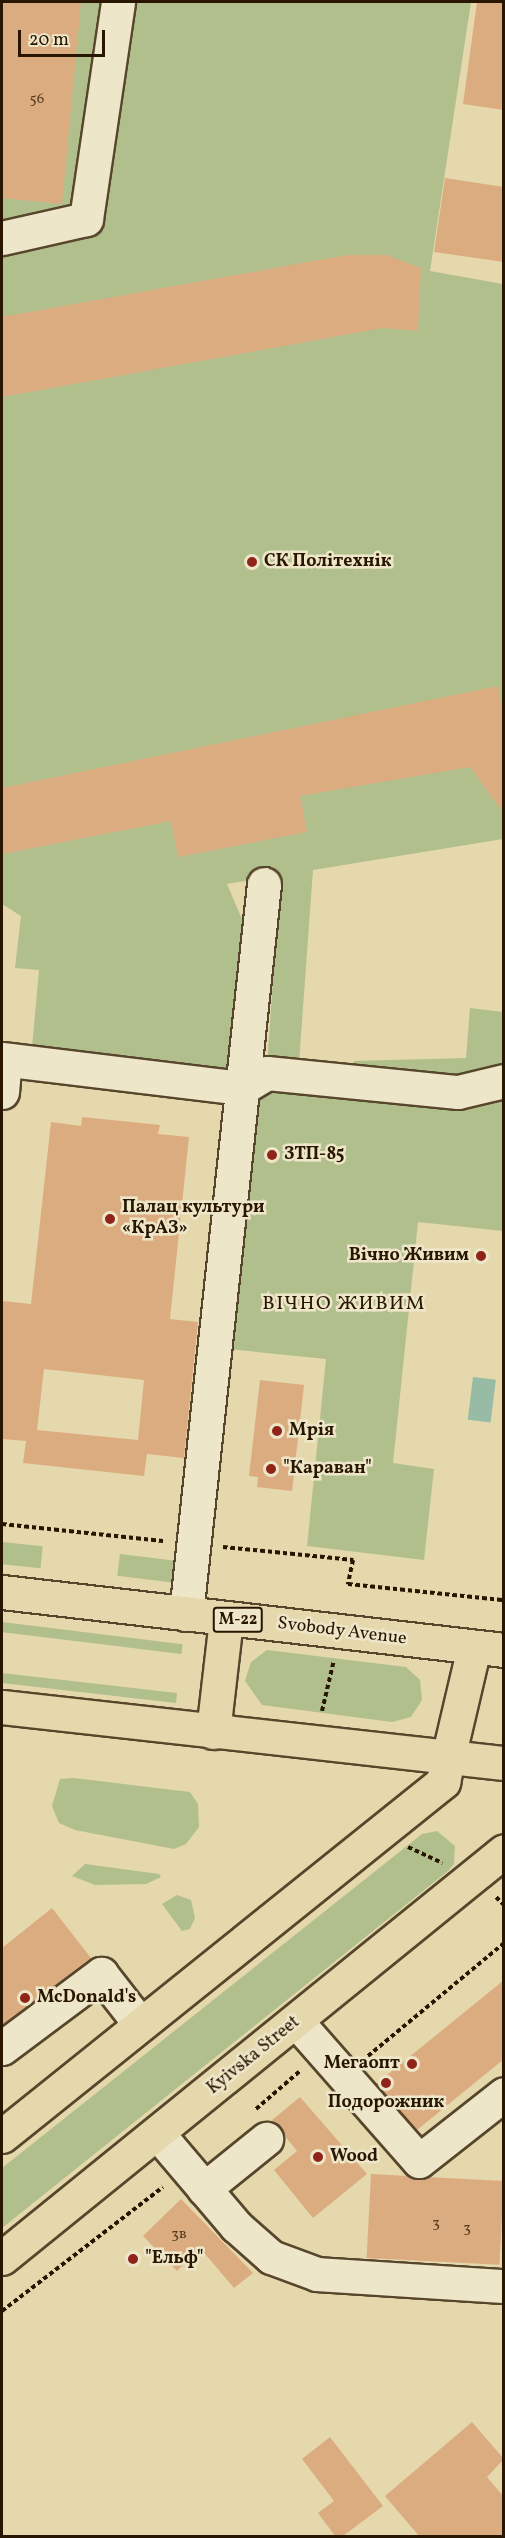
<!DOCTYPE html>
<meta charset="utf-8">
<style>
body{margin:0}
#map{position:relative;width:505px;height:2538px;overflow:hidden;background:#e5d8ac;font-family:Vollkorn,serif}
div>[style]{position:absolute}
.green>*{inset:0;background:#b1bf8c;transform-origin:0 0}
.water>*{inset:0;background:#97bba5;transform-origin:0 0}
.building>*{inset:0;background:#dcac81;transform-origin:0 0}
.path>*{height:4px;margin-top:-2px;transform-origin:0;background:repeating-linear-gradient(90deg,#281600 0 4.5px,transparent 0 7.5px)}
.roads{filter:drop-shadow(2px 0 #57462b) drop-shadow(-2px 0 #57462b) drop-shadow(0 2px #57462b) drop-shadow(0 -2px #57462b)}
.minor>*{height:33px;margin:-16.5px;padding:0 16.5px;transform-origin:16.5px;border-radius:16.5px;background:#eee6c9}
.major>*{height:33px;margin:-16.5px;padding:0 16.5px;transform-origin:16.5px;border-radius:16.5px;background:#e5d8ac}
.highway>*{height:33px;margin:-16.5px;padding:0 16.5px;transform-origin:16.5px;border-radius:16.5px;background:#e5d8ac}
.dots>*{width:16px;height:16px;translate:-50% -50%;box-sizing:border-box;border:3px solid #eee6c9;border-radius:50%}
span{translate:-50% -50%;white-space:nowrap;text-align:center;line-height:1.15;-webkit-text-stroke:5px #eee6c9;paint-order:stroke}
.number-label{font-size:15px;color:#553c20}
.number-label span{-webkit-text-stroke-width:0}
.shield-label span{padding:2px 4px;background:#eee6c9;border:2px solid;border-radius:4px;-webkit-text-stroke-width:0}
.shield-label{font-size:16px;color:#281600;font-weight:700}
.poi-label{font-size:18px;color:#281600;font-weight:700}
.left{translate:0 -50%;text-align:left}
.right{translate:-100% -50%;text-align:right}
.street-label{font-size:18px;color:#281600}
.neighbourhood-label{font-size:20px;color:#281600;letter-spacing:1.5px}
.frame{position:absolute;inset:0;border:3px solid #281600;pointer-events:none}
.scale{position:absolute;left:18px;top:30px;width:87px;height:27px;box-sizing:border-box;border:3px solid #281600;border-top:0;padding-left:8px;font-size:18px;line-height:21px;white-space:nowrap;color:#281600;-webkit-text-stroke:4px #eee6c9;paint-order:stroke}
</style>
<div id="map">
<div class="green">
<div style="clip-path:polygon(2px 2px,471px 2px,430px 271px,503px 284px,503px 839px,313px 870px,299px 1063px,267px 1067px,280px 875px,227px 884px,250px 938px,234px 1070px,32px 1048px,39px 970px,15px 968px,21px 916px,2px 904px)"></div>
<div style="clip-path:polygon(470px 1008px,503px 1012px,503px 1231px,418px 1222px,393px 1463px,434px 1469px,424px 1560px,307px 1546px,326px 1359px,228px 1349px,253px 1085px,350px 1094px,354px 1061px,466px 1058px)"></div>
<div style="left:2px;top:1542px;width:41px;height:22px;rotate:6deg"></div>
<div style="left:120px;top:1554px;width:70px;height:22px;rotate:7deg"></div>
<div style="left:2px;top:1622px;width:182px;height:10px;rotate:7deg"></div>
<div style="clip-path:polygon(267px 1650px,406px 1667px,420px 1680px,422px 1700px,411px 1717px,392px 1722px,262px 1705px,245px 1681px,251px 1662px)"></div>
<div style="clip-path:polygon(2px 1673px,177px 1693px,177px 1694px,176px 1703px,2px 1683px)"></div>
<div style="clip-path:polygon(74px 1778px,190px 1792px,198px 1804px,199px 1827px,186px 1844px,174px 1849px,75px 1830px,59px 1823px,52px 1806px,60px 1779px)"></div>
<div style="clip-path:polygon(437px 1831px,455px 1846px,454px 1864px,448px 1871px,2px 2228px,2px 2168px,422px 1834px)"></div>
<div style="clip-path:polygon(85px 1864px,159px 1874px,161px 1877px,146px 1884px,95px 1885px,72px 1876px)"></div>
<div style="clip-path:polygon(177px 1895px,191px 1900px,195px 1918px,190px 1929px,182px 1931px,162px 1904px)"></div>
</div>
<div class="water">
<div style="left:473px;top:1377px;width:23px;height:43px;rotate:7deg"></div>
</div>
<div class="building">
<div style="clip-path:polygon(2px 2px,81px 2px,62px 204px,2px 198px)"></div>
<div style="clip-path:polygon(477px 2px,504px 2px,504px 110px,463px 104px)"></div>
<div style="clip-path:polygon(445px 178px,504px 187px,504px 262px,434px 252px)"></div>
<div style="clip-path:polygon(347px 255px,386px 255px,421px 268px,418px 331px,383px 328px,2px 397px,2px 317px)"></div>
<div style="clip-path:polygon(498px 686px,504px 723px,504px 814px,470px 767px,300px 796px,307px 832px,178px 857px,171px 821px,2px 854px,2px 788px)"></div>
<div style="clip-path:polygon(evenodd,82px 1117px,160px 1125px,158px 1134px,189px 1137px,170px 1319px,198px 1322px,184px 1458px,147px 1454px,144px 1476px,23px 1463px,26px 1441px,2px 1439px,2px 1301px,31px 1304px,51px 1122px,81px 1126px,82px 1117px,44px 1369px,144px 1380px,138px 1440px,37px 1430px,44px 1369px)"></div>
<div style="clip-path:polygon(260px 1380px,304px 1385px,292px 1491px,257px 1487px,258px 1477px,249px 1476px)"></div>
<div style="clip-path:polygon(52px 1908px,91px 1958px,2px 2025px,2px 1948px)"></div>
<div style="clip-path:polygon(504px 1980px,504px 2059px,417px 2130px,376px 2084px)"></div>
<div style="clip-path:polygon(300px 2097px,367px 2174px,313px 2218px,274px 2170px,297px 2151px,272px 2120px)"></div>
<div style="left:371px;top:2174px;width:133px;height:84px;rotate:3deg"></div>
<div style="clip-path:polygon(181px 2199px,253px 2273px,234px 2288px,200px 2248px,177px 2271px,143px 2236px)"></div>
<div style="clip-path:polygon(472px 2422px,504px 2459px,487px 2477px,504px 2497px,504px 2536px,419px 2536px,385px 2496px)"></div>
<div style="clip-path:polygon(330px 2437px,383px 2506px,343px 2536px,335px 2536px,318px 2513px,334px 2501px,302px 2459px)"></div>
</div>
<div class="path">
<div style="left:2px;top:1524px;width:164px;rotate:6deg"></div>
<div style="left:223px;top:1547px;width:131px;rotate:5.7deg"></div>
<div style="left:353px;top:1560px;width:25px;rotate:102deg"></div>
<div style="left:348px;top:1584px;width:157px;rotate:5.9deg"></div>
<div style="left:322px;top:1711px;width:52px;rotate:-76.8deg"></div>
<div style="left:408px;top:1847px;width:38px;rotate:25deg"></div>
<div style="left:496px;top:1897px;width:11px;rotate:45deg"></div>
<div style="left:368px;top:2056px;width:177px;rotate:-39.7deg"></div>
<div style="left:256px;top:2109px;width:58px;rotate:-40.8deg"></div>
<div style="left:2px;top:2311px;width:203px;rotate:-37.6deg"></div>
</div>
<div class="roads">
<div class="minor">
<div style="left:2px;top:238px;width:86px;rotate:-12.7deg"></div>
<div style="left:86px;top:219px;width:219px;rotate:-81.6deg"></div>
<div style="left:2px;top:1059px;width:242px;rotate:6.9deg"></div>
<div style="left:242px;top:1088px;width:29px;rotate:-31deg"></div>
<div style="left:267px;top:1073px;width:192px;rotate:5.7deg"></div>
<div style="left:458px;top:1092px;width:47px;rotate:-13.4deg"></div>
<div style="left:2px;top:1092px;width:32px;rotate:-85deg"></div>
<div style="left:186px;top:1614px;width:734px;rotate:-83.9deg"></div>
<div style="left:296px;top:2021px;width:186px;rotate:48.7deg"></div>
<div style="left:419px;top:2161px;width:108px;rotate:-38.2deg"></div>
<div style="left:2px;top:2048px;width:124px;rotate:-36.8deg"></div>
<div style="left:101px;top:1974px;width:63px;rotate:52deg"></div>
<div style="left:158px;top:2134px;width:121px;rotate:49.7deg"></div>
<div style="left:236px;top:2226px;width:47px;rotate:41.5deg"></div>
<div style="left:271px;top:2257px;width:49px;rotate:20.3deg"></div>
<div style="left:317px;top:2274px;width:187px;rotate:3.7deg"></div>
<div style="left:204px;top:2189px;width:80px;rotate:-38.9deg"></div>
</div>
<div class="major">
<div style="left:2px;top:2136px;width:566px;rotate:-38.75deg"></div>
<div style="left:443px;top:1782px;width:25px;rotate:-78deg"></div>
<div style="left:2px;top:2258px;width:646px;rotate:-39.03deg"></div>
</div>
<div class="highway">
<div style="left:2px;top:1592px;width:505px;rotate:6.59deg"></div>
<div style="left:2px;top:1707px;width:505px;rotate:6.37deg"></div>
<div style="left:213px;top:1732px;width:114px;rotate:-83.4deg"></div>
<div style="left:448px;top:1758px;width:114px;rotate:-76.8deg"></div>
</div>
</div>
<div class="dots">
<div style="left:252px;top:562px;background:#8f2418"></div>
<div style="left:272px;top:1155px;background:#8f2418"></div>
<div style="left:110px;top:1219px;background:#8f2418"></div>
<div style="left:481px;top:1256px;background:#8f2418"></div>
<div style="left:277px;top:1431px;background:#8f2418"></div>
<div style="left:271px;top:1469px;background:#8f2418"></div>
<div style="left:25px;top:1998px;background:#8f2418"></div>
<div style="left:412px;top:2064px;background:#8f2418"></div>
<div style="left:386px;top:2083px;background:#8f2418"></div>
<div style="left:318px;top:2157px;background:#8f2418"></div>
<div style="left:133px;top:2259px;background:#8f2418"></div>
</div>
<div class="number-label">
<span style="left:37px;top:100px">56</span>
<span style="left:436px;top:2224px">3</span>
<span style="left:467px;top:2229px">3</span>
<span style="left:179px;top:2235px">3в</span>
</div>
<div class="shield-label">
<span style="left:238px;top:1620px">М-22</span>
</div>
<div class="poi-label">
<span class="left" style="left:264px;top:562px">СК Політехнік</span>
<span class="left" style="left:284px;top:1155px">ЗТП-85</span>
<span class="left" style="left:122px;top:1219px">Палац культури<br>«КрАЗ»</span>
<span class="right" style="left:469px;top:1256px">Вічно Живим</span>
<span class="left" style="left:289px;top:1431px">Мрія</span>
<span class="left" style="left:283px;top:1469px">"Караван"</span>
<span class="left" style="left:37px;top:1998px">McDonald's</span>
<span class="right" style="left:400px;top:2064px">Мегаопт</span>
<span style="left:386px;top:2103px">Подорожник</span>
<span class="left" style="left:330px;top:2157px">Wood</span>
<span class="left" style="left:145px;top:2259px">"Ельф"</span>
</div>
<div class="street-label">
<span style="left:342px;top:1632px;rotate:7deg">Svobody Avenue</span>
<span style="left:254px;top:2056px;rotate:-39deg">Kyivska Street</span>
</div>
<div class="neighbourhood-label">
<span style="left:344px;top:1304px">ВІЧНО ЖИВИМ</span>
</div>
<div class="frame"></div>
<div class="scale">20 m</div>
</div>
